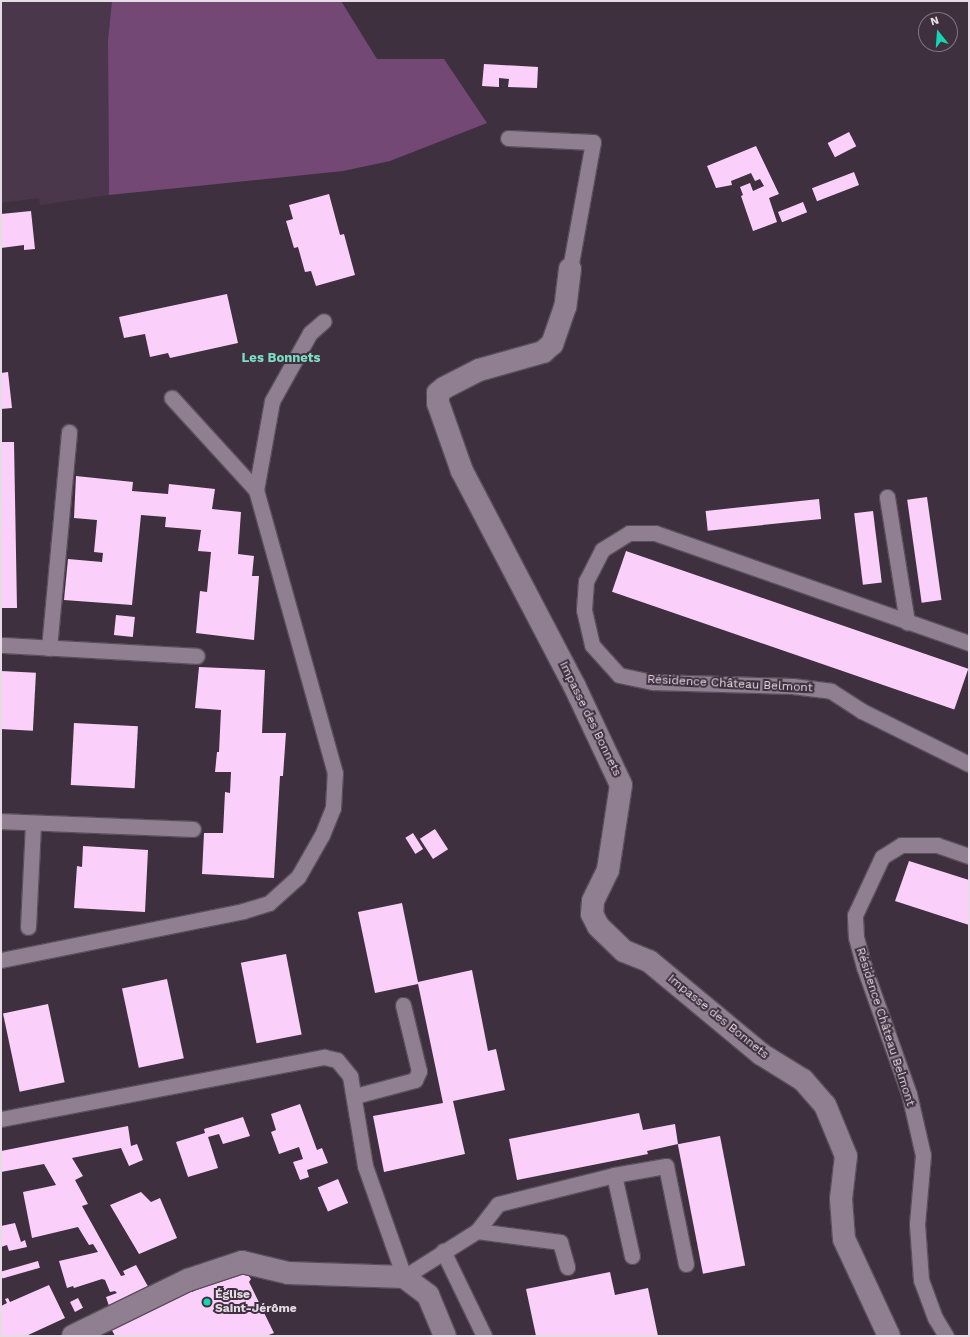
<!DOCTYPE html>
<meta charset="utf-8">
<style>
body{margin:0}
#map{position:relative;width:970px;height:1337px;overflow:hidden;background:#3f303f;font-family:"Work Sans",sans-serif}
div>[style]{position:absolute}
.built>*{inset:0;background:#4a374b}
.green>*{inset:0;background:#744875}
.building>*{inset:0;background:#fad0fa;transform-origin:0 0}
.roads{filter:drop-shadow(1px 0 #5b4f5b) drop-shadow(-1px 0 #5b4f5b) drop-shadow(0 1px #5b4f5b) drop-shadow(0 -1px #5b4f5b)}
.service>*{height:15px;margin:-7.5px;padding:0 7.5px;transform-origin:7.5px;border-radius:7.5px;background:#907f91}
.minor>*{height:22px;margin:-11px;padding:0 11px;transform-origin:11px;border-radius:11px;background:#907f91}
.dots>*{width:11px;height:11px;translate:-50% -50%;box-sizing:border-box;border:2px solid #3f303f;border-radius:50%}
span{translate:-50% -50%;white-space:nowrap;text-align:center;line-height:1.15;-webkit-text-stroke:4px #3f303f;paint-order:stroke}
.street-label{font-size:12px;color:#e5dce5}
.poi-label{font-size:12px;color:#e5dce5;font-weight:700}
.left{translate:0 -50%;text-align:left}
.neighbourhood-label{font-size:13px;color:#7bddc4;font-weight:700}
.frame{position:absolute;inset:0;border:2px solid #e5dce5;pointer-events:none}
.north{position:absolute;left:918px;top:12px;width:40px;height:40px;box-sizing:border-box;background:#3f303f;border:1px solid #817581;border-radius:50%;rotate:343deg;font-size:11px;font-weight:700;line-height:16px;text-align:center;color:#e5dce5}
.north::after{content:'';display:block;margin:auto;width:14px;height:18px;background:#15d5b3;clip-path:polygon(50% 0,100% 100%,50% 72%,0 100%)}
</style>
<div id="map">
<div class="built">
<div style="clip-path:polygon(1px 1px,112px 1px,108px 40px,109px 195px,40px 205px,39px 198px,1px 203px)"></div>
</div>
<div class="green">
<div style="clip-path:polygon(112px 1px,341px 1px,377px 59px,444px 59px,487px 123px,390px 161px,343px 171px,109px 195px,108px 40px)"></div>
</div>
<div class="building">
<div style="clip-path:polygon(484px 64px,538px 67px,537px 88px,508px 87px,509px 79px,499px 78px,499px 87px,482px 86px)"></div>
<div style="left:849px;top:132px;width:16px;height:24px;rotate:63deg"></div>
<div style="clip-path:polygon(756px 146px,779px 194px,769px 198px,777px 222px,753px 231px,741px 196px,743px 195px,740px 187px,750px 183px,753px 191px,764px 186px,760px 179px,755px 181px,751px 173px,731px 181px,732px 185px,716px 188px,707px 166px)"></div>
<div style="left:854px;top:172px;width:14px;height:45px;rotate:69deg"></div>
<div style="clip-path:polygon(329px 194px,340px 235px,344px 234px,355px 275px,316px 286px,311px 271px,305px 272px,298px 247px,294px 248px,286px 221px,293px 219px,289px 205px)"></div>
<div style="left:803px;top:202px;width:11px;height:27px;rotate:68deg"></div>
<div style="clip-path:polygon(31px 211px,35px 249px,24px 250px,24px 245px,1px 248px,1px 214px)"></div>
<div style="clip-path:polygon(227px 294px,238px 343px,170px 358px,168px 353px,150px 357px,145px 334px,124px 338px,119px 317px)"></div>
<div style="clip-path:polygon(8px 372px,12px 408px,1px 409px,1px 373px)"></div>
<div style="clip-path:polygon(1px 442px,14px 442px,17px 608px,1px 608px)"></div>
<div style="clip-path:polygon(76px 476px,133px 482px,132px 491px,168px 494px,169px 484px,215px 489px,212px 509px,241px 512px,238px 554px,254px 556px,252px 576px,259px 576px,254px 640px,196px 633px,200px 591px,207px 592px,211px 552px,198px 551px,201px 530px,165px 527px,166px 517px,141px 515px,132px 605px,64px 600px,68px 559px,102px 562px,103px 553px,94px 552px,97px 520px,74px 518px)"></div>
<div style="left:927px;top:497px;width:104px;height:20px;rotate:82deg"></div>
<div style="left:819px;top:499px;width:20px;height:114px;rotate:84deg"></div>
<div style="left:873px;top:511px;width:72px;height:19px;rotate:83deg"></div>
<div style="left:626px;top:551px;width:362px;height:43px;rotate:19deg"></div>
<div style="left:116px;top:615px;width:19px;height:20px;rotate:6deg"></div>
<div style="clip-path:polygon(199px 667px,265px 670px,262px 733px,286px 733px,283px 776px,280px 776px,274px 878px,202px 874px,204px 833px,223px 833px,225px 792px,230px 793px,231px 772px,215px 772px,217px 752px,219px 752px,221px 710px,195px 708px)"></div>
<div style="left:1px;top:671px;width:35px;height:58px;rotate:3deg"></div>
<div style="left:74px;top:723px;width:64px;height:62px;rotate:3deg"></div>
<div style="left:435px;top:829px;width:24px;height:18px;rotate:57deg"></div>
<div style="left:413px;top:833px;width:19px;height:9px;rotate:58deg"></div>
<div style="clip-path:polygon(83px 846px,148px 850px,145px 912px,74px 908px,77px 866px,82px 867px)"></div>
<div style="clip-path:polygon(909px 861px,969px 880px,969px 925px,895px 901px)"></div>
<div style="clip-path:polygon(402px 903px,418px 982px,472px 970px,488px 1051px,496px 1049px,505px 1090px,453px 1101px,465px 1154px,384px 1172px,373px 1116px,443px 1103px,418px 984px,375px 993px,358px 912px)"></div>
<div style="left:286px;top:954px;width:82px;height:46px;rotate:79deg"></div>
<div style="left:167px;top:979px;width:81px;height:46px;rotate:78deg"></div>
<div style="left:48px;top:1004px;width:80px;height:46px;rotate:78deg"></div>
<div style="clip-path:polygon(300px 1104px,317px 1150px,322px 1148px,328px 1163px,307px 1170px,309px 1177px,300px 1180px,293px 1162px,303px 1159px,299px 1147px,279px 1154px,271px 1132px,276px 1130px,271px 1114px)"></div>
<div style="clip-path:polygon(639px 1113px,643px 1130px,675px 1124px,678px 1144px,647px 1151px,648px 1154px,517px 1180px,509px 1139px)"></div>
<div style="clip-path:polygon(243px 1117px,250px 1136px,223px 1144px,219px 1134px,208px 1137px,218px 1168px,188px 1177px,176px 1142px,205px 1133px,204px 1129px)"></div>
<div style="clip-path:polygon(128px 1126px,131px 1146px,137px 1144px,143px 1160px,129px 1166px,121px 1148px,72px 1158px,83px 1176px,75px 1180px,88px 1204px,82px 1206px,121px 1276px,125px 1275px,123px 1271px,136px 1265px,150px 1290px,110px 1309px,106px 1297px,117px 1293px,115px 1291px,110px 1292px,105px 1280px,102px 1279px,74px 1288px,73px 1286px,67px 1288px,59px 1261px,98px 1252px,93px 1244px,89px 1245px,78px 1227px,32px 1238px,23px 1192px,56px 1185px,44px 1164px,1px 1172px,1px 1151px)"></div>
<div style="left:720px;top:1136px;width:132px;height:43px;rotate:79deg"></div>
<div style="left:338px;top:1179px;width:26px;height:22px;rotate:67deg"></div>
<div style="clip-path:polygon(141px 1192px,151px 1202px,160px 1198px,177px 1238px,139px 1254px,110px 1205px)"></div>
<div style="clip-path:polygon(15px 1223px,21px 1242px,25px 1240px,27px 1247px,9px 1251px,7px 1245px,1px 1247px,1px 1226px)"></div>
<div style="left:38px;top:1261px;width:7px;height:39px;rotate:74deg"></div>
<div style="clip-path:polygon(242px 1268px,251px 1279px,249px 1282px,274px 1333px,266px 1336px,115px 1336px,108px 1323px,190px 1287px,192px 1292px)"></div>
<div style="clip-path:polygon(610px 1272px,615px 1295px,648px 1288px,658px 1336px,536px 1336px,526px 1289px)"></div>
<div style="clip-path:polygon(49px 1285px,65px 1318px,26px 1336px,1px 1336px,1px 1306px,7px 1303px,5px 1299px,8px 1298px,10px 1302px)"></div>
<div style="left:78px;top:1298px;width:11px;height:9px;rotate:63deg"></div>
</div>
<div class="roads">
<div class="service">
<div style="left:508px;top:138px;width:85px;rotate:2.7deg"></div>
<div style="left:593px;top:142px;width:129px;rotate:100.3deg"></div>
<div style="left:256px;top:490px;width:90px;rotate:-79.8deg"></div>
<div style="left:272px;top:401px;width:78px;rotate:-60.8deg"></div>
<div style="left:310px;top:333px;width:18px;rotate:-41deg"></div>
<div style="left:887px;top:497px;width:127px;rotate:80.9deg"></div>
<div style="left:969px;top:643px;width:333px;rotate:-160.7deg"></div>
<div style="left:655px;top:533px;width:26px;rotate:180deg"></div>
<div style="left:629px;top:533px;width:32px;rotate:148deg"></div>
<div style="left:602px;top:550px;width:35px;rotate:117deg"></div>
<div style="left:586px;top:581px;width:29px;rotate:94deg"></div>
<div style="left:584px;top:610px;width:36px;rotate:77deg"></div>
<div style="left:592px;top:645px;width:40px;rotate:48deg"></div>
<div style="left:619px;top:675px;width:35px;rotate:12deg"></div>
<div style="left:653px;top:682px;width:139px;rotate:1.6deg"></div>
<div style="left:792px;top:686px;width:39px;rotate:7deg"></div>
<div style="left:831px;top:691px;width:37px;rotate:33deg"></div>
<div style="left:862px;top:711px;width:119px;rotate:26.4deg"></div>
<div style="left:1px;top:645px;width:196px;rotate:3.2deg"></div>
<div style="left:49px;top:648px;width:217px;rotate:-84.7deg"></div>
<div style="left:1px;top:821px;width:192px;rotate:2.4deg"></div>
<div style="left:28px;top:927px;width:104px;rotate:-87.2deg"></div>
<div style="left:1px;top:960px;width:247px;rotate:-11.4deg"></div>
<div style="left:243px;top:911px;width:27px;rotate:-17deg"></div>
<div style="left:269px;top:903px;width:39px;rotate:-42deg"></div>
<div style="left:298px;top:877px;width:48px;rotate:-60.3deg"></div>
<div style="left:322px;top:835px;width:29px;rotate:-68deg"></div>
<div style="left:333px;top:808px;width:35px;rotate:-87deg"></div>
<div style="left:335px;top:773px;width:294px;rotate:-105.6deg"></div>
<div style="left:256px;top:490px;width:125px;rotate:-132.4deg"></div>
<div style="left:355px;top:1096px;width:62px;rotate:-14.9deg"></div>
<div style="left:415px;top:1080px;width:10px;rotate:-66deg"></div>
<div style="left:419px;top:1071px;width:68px;rotate:-103.6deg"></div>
<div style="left:1px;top:1119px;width:329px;rotate:-10.9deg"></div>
<div style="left:324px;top:1057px;width:13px;rotate:13deg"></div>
<div style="left:337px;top:1060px;width:21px;rotate:51deg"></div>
<div style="left:350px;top:1076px;width:91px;rotate:80.5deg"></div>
<div style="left:365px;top:1166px;width:118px;rotate:70.6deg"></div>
<div style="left:404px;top:1277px;width:86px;rotate:-32.2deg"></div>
<div style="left:477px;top:1231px;width:34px;rotate:-52deg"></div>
<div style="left:498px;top:1204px;width:120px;rotate:-14deg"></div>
<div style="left:614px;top:1175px;width:83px;rotate:77.5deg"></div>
<div style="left:614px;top:1175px;width:53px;rotate:-9.8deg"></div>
<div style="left:666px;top:1166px;width:100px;rotate:78.5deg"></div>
<div style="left:477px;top:1231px;width:84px;rotate:7.5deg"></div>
<div style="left:560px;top:1242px;width:26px;rotate:74deg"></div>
<div style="left:443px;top:1251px;width:94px;rotate:64.2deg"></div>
<div style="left:946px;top:1336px;width:21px;rotate:-121deg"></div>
<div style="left:935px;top:1318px;width:40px;rotate:-110.2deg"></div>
<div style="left:921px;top:1280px;width:56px;rotate:-94.1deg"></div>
<div style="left:917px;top:1224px;width:69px;rotate:-85deg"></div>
<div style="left:923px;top:1155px;width:63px;rotate:-102.9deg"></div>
<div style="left:909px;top:1094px;width:135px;rotate:-109.5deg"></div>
<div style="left:864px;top:967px;width:31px;rotate:-105deg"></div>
<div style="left:856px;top:937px;width:22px;rotate:-93deg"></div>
<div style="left:855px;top:915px;width:64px;rotate:-65deg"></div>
<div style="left:882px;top:857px;width:22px;rotate:-32deg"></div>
<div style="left:901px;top:845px;width:36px"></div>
<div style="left:937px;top:845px;width:34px;rotate:19deg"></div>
</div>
<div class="minor">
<div style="left:570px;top:269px;width:38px;rotate:97deg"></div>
<div style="left:565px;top:307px;width:39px;rotate:109deg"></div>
<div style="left:552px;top:344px;width:12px;rotate:138deg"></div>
<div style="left:543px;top:352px;width:66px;rotate:164.3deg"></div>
<div style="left:479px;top:370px;width:39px;rotate:153deg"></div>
<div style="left:444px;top:388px;width:8px;rotate:140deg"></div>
<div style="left:438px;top:393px;width:10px;rotate:90deg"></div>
<div style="left:438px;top:403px;width:72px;rotate:70.6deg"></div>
<div style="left:462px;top:471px;width:242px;rotate:62.4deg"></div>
<div style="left:574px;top:685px;width:110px;rotate:64.8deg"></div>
<div style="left:621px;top:785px;width:86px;rotate:98.7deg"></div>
<div style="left:608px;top:870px;width:34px;rotate:116deg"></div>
<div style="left:593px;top:901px;width:13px;rotate:94deg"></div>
<div style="left:592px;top:914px;width:13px;rotate:63deg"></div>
<div style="left:598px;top:926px;width:36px;rotate:44deg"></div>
<div style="left:624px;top:951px;width:27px;rotate:22deg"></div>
<div style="left:649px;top:961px;width:146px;rotate:39.7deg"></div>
<div style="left:761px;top:1054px;width:49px;rotate:31.8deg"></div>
<div style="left:803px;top:1080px;width:33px;rotate:49deg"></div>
<div style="left:825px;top:1105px;width:55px;rotate:67.6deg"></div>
<div style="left:846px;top:1156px;width:43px;rotate:96.6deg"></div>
<div style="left:841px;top:1199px;width:40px;rotate:85.7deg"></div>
<div style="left:844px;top:1239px;width:107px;rotate:65.1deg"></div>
<div style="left:73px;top:1336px;width:128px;rotate:-26deg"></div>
<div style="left:188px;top:1280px;width:57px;rotate:-18.4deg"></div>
<div style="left:242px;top:1262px;width:47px;rotate:13.4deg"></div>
<div style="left:288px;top:1273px;width:116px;rotate:2deg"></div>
<div style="left:404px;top:1277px;width:30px;rotate:37deg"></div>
<div style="left:428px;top:1295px;width:44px;rotate:67.5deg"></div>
</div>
</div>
<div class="dots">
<div style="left:207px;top:1302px;background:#15d5b3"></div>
</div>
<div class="street-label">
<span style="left:730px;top:684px;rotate:3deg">Résidence Château Belmont</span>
<span style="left:590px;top:719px;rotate:64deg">Impasse des Bonnets</span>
<span style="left:718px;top:1017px;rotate:39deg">Impasse des Bonnets</span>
<span style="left:885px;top:1027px;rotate:72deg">Résidence Château Belmont</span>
</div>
<div class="poi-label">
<span class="left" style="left:215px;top:1302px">Église<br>Saint-Jérôme</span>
</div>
<div class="neighbourhood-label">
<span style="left:281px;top:358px">Les Bonnets</span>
</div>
<div class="frame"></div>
<div class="north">N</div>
</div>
